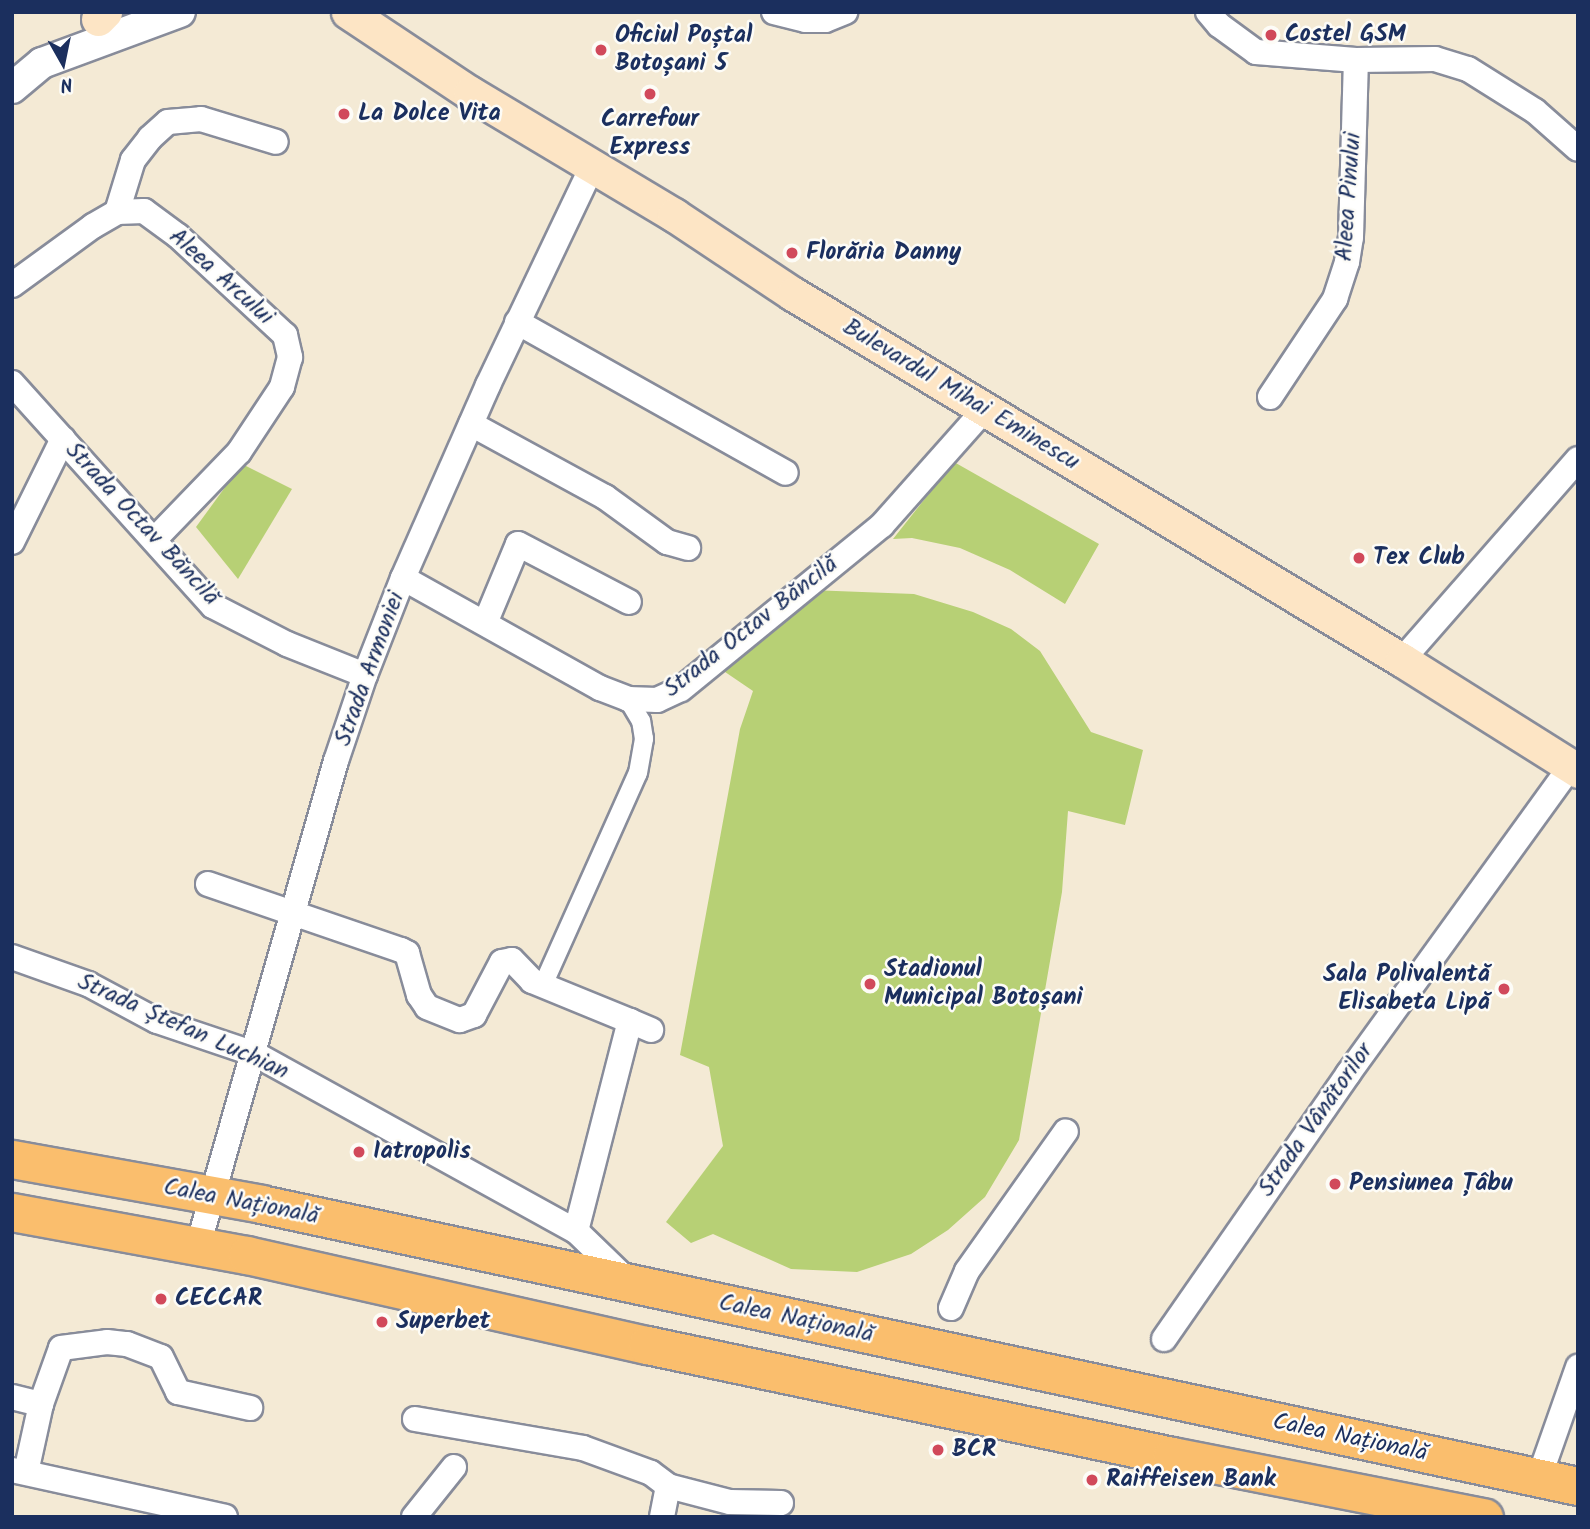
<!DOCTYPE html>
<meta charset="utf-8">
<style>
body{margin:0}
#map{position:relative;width:1590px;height:1529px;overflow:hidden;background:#f4ead5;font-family:Kalam,sans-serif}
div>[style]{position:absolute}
.green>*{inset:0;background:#b7d075}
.roads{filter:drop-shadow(2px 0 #888c9a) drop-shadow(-2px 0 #888c9a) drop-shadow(0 2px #888c9a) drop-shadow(0 -2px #888c9a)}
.pedestrian>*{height:18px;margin:-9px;padding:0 9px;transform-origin:9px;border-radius:9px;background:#fff}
.minor>*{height:24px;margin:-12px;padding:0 12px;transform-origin:12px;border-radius:12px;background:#fff}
.tertiary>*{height:30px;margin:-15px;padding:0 15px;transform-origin:15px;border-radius:15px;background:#fff}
.secondary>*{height:33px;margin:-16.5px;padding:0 16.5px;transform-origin:16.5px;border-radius:16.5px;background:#fde5c5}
.primary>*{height:37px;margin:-18.5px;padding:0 18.5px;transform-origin:18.5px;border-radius:18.5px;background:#fabe6d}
.dots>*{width:19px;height:19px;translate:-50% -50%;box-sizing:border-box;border:4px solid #fdfcf7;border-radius:50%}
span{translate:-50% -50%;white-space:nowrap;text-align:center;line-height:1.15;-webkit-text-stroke:5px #fdfcf7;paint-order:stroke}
.poi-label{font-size:24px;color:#1b2f5e;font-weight:700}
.left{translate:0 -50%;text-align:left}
.right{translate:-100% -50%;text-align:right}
.street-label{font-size:24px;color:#1b2f5e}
.frame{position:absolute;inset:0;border:14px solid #1b2f5e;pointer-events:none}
.north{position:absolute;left:28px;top:28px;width:70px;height:70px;-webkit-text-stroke:5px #fdfcf7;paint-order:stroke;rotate:171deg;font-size:19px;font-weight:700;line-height:28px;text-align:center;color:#1b2f5e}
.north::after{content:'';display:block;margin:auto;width:24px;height:32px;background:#1b2f5e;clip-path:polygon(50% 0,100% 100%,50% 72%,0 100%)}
</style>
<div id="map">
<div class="green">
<div style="clip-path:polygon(954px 462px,1099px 544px,1065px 604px,1010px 570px,960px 548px,912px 538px,893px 539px)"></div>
<div style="clip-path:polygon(242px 464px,292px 489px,238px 579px,196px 527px)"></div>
<div style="clip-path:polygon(810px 590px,914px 594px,973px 612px,1011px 629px,1040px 651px,1091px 732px,1143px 750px,1125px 825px,1068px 811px,1062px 892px,1019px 1140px,985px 1197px,948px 1230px,911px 1254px,857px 1272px,791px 1269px,713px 1234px,691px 1243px,666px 1222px,723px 1146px,709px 1067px,680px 1055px,740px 729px,753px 691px,706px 659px)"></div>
</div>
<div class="roads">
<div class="pedestrian">
<div style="left:543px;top:985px;width:232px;rotate:-65.9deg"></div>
<div style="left:638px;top:773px;width:35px;rotate:-80deg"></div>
<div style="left:644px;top:739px;width:18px;rotate:-99deg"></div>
<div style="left:641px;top:721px;width:26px;rotate:-121deg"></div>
</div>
<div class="minor">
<div style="left:774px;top:12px;width:33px;rotate:14deg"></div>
<div style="left:806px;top:20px;width:19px"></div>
<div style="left:825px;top:20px;width:22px;rotate:-22deg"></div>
<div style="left:1208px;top:12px;width:17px;rotate:50deg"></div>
<div style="left:1219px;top:25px;width:46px;rotate:36.1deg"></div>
<div style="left:1256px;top:52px;width:100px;rotate:4.6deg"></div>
<div style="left:1356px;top:60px;width:79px;rotate:-0.7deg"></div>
<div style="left:1435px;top:59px;width:34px;rotate:17deg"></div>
<div style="left:1468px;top:69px;width:79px;rotate:32.1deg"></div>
<div style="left:1535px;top:111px;width:57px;rotate:41.5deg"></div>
<div style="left:117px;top:212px;width:54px;rotate:-72.9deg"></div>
<div style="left:133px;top:160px;width:28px;rotate:-52deg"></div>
<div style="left:150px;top:138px;width:24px;rotate:-42deg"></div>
<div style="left:168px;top:122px;width:33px;rotate:-5deg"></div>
<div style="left:201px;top:119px;width:78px;rotate:17deg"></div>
<div style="left:12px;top:285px;width:100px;rotate:-36.1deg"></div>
<div style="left:93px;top:226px;width:28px;rotate:-30deg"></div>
<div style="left:117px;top:212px;width:27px;rotate:-2deg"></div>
<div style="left:144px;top:211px;width:42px;rotate:36.3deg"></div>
<div style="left:178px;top:236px;width:146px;rotate:42.8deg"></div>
<div style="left:285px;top:335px;width:23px;rotate:77deg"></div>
<div style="left:290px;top:357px;width:31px;rotate:105deg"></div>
<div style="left:282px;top:387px;width:78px;rotate:123.5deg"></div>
<div style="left:239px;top:452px;width:122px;rotate:134deg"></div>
<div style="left:517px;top:322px;width:308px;rotate:29.3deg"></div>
<div style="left:12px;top:383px;width:300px;rotate:48deg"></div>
<div style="left:213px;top:606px;width:83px;rotate:27.2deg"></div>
<div style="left:287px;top:644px;width:84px;rotate:21.7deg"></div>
<div style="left:1270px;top:397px;width:118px;rotate:-56.4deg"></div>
<div style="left:1335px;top:299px;width:39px;rotate:-72deg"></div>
<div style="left:1347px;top:262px;width:25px;rotate:-81deg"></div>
<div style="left:1351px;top:237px;width:177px;rotate:-88.4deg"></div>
<div style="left:471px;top:424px;width:153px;rotate:28.6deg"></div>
<div style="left:605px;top:497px;width:77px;rotate:36deg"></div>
<div style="left:667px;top:542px;width:22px;rotate:16deg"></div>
<div style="left:12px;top:542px;width:115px;rotate:-63.7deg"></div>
<div style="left:403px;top:578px;width:226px;rotate:29.2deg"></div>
<div style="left:600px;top:688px;width:30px;rotate:21deg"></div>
<div style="left:628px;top:699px;width:29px;rotate:2deg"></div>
<div style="left:657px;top:700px;width:26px;rotate:-25deg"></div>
<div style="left:681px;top:689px;width:259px;rotate:-39.2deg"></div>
<div style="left:882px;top:525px;width:154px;rotate:-48.4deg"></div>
<div style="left:486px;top:621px;width:83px;rotate:-67.4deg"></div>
<div style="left:518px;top:544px;width:125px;rotate:27.6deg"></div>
<div style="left:1402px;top:660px;width:267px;rotate:-48.8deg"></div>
<div style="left:208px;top:884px;width:204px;rotate:18.9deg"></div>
<div style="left:401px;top:950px;width:7px;rotate:27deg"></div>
<div style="left:407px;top:953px;width:44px;rotate:74.1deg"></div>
<div style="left:419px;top:995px;width:14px;rotate:56deg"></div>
<div style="left:427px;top:1007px;width:35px;rotate:22deg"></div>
<div style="left:460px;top:1020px;width:15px;rotate:-20deg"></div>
<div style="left:474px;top:1015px;width:60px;rotate:-62.2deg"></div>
<div style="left:502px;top:962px;width:10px;rotate:-11deg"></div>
<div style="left:512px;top:960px;width:29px;rotate:46deg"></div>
<div style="left:532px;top:981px;width:106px;rotate:22.2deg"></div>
<div style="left:12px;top:957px;width:81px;rotate:19.6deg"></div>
<div style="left:88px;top:984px;width:78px;rotate:28.2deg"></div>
<div style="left:157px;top:1021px;width:103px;rotate:18.6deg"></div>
<div style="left:255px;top:1054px;width:367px;rotate:28.9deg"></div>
<div style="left:576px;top:1231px;width:74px;rotate:43.9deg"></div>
<div style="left:576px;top:1231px;width:217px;rotate:-75.6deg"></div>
<div style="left:630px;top:1021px;width:23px;rotate:23deg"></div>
<div style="left:198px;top:1246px;width:504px;rotate:-74.12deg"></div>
<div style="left:336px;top:761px;width:91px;rotate:-71.4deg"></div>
<div style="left:365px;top:675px;width:104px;rotate:-68.6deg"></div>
<div style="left:403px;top:578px;width:211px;rotate:-66.2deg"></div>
<div style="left:488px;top:385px;width:242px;rotate:-64.5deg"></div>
<div style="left:951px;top:1308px;width:40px;rotate:-66.6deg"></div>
<div style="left:967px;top:1271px;width:171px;rotate:-54.7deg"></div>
<div style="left:1164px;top:1339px;width:323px;rotate:-55.2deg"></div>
<div style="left:1348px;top:1074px;width:379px;rotate:-54.1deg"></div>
<div style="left:12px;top:1397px;width:30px;rotate:14deg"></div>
<div style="left:41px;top:1404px;width:70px;rotate:102.4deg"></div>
<div style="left:41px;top:1404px;width:59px;rotate:-70.3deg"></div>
<div style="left:61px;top:1348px;width:46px;rotate:-7.4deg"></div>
<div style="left:107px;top:1342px;width:20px;rotate:6deg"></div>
<div style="left:127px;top:1344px;width:36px;rotate:21deg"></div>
<div style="left:161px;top:1357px;width:39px;rotate:64deg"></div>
<div style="left:178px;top:1392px;width:74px;rotate:12.5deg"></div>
<div style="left:415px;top:1419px;width:170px;rotate:9.8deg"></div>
<div style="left:583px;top:1448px;width:72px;rotate:20.2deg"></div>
<div style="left:651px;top:1473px;width:21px;rotate:37deg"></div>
<div style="left:668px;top:1486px;width:32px;rotate:101deg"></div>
<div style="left:12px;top:1470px;width:218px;rotate:12.4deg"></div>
<div style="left:1539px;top:1478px;width:118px;rotate:-70.6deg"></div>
<div style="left:668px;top:1486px;width:64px;rotate:14.5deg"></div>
<div style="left:730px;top:1502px;width:51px;rotate:1.1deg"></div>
<div style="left:414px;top:1517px;width:64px;rotate:-51.3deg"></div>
</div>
<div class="tertiary">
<div style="left:12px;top:88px;width:39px;rotate:-40deg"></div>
<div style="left:42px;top:63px;width:147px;rotate:-20.3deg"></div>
</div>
<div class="secondary">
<div style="left:348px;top:12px;width:146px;rotate:33.6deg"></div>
<div style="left:470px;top:93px;width:238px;rotate:30.9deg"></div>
<div style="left:674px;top:215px;width:143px;rotate:33.6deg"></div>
<div style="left:793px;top:294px;width:711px;rotate:31.01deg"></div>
<div style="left:1402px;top:660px;width:208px;rotate:32.2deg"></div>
<div style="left:98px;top:19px;width:10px;rotate:-45deg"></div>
</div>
<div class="primary">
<div style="left:12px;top:1159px;width:253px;rotate:10.2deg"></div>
<div style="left:261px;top:1204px;width:1347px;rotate:12.09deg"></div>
<div style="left:12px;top:1212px;width:239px;rotate:10.4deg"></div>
<div style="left:247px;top:1255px;width:410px;rotate:12.7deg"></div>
<div style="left:647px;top:1345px;width:537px;rotate:11.94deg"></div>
<div style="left:1172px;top:1456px;width:318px;rotate:11.1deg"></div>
</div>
</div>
<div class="dots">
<div style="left:1271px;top:35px;background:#d1495b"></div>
<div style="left:601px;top:50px;background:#d1495b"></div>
<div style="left:650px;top:94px;background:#d1495b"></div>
<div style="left:344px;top:114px;background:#d1495b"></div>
<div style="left:792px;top:253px;background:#d1495b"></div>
<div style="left:1359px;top:558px;background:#d1495b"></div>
<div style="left:870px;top:984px;background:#d1495b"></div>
<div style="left:1504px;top:989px;background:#d1495b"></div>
<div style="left:359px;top:1152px;background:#d1495b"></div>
<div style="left:1335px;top:1184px;background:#d1495b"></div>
<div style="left:161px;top:1299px;background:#d1495b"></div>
<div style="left:382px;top:1322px;background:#d1495b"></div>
<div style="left:938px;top:1450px;background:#d1495b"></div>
<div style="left:1092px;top:1480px;background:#d1495b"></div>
</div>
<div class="poi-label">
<span class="left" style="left:1285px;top:35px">Costel GSM</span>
<span class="left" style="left:615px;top:50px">Oficiul Poștal<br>Botoșani 5</span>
<span class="left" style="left:358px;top:114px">La Dolce Vita</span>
<span style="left:650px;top:134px">Carrefour<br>Express</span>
<span class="left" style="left:806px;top:253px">Florăria Danny</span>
<span class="left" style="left:1373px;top:558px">Tex Club</span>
<span class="left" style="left:884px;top:984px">Stadionul<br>Municipal Botoșani</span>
<span class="right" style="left:1490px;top:989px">Sala Polivalentă<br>Elisabeta Lipă</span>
<span class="left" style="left:373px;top:1152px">Iatropolis</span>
<span class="left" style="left:1349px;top:1184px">Pensiunea Țâbu</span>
<span class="left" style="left:175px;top:1299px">CECCAR</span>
<span class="left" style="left:396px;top:1322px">Superbet</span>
<span class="left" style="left:952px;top:1450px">BCR</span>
<span class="left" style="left:1106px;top:1480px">Raiffeisen Bank</span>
</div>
<div class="street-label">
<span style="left:1349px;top:197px;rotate:-86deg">Aleea Pinului</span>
<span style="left:221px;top:277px;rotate:42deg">Aleea Arcului</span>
<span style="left:961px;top:395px;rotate:31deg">Bulevardul Mihai Eminescu</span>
<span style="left:142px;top:524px;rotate:47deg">Strada Octav Băncilă</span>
<span style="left:751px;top:627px;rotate:-38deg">Strada Octav Băncilă</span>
<span style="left:370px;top:669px;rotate:-70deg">Strada Armoniei</span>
<span style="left:183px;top:1027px;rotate:24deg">Strada Ștefan Luchian</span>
<span style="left:1316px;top:1120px;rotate:-55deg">Strada Vânătorilor</span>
<span style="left:241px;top:1202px;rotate:11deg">Calea Națională</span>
<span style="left:796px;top:1319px;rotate:12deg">Calea Națională</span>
<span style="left:1350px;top:1438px;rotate:12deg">Calea Națională</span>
</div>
<div class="frame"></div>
<div class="north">N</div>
</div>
